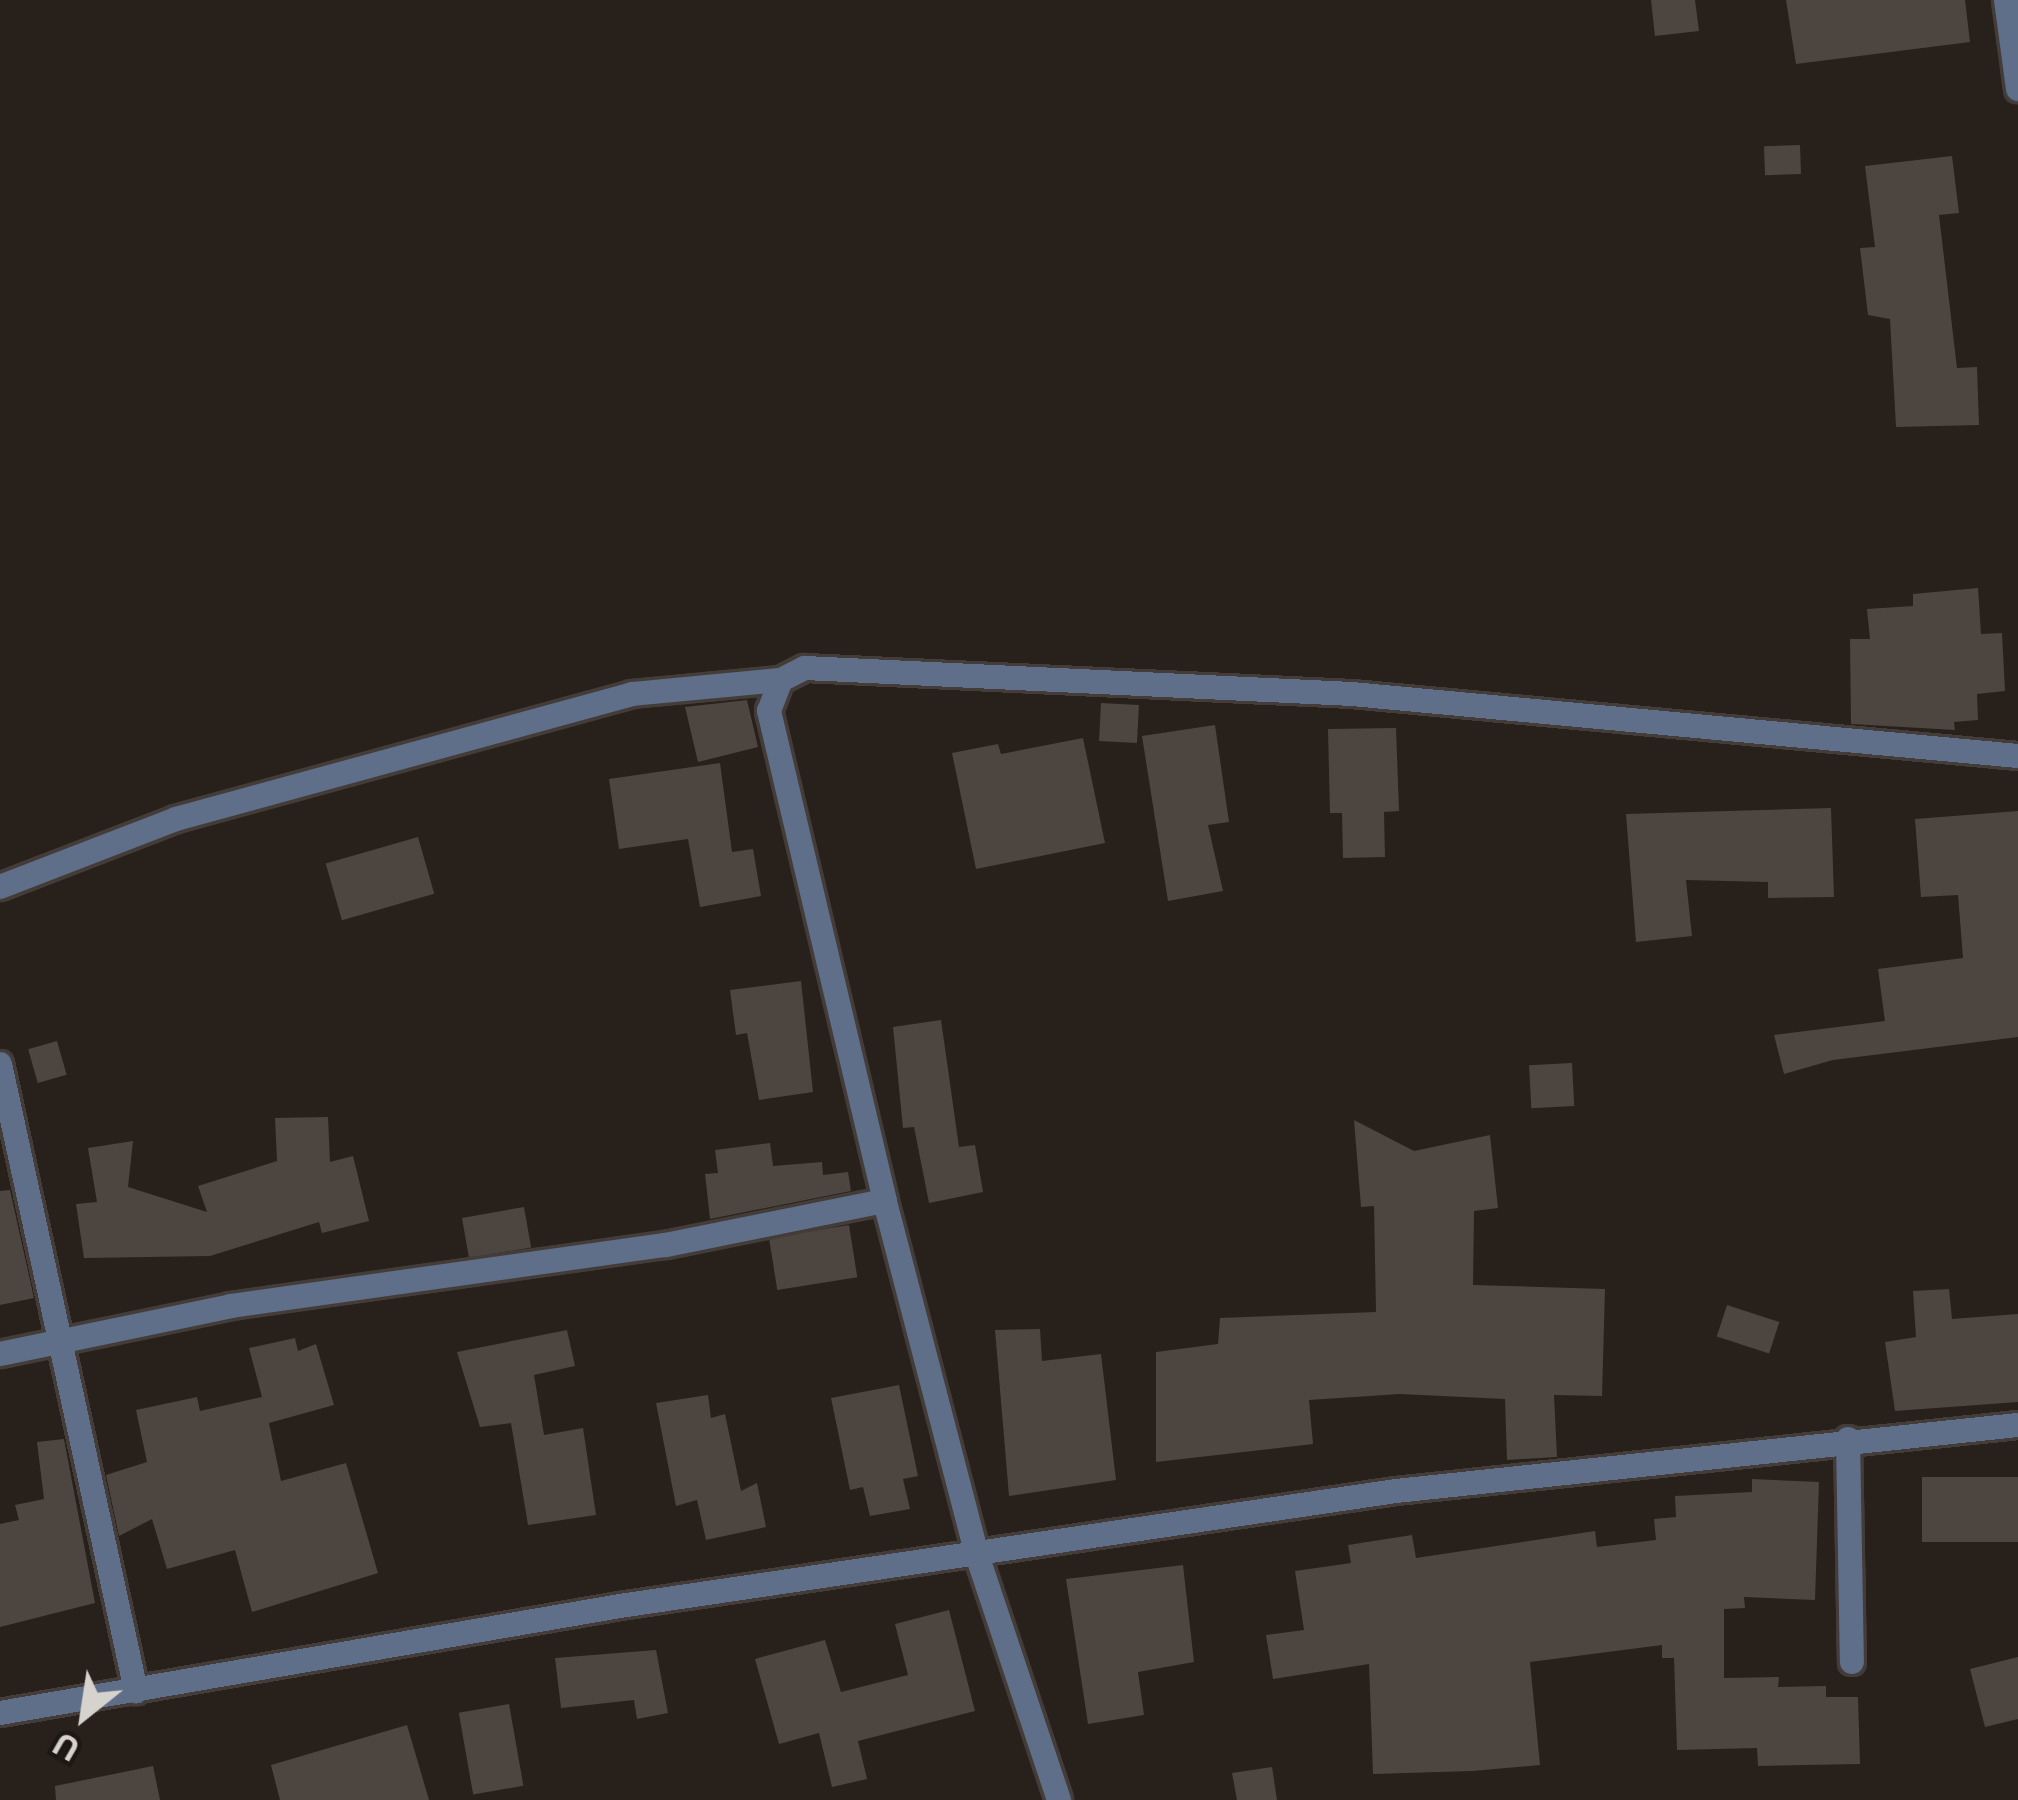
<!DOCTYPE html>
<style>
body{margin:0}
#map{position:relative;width:2018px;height:1800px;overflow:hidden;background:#27201b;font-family:"Open Sans",sans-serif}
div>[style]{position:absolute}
.building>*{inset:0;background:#4d4540;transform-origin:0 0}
.roads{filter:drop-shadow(3px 0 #433c38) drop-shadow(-3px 0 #433c38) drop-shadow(0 3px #433c38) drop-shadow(0 -3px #433c38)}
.minor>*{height:24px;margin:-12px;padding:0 12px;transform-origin:12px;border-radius:12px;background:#5f6f89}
.tertiary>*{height:24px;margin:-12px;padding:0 12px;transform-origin:12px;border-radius:12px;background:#5f6f89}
span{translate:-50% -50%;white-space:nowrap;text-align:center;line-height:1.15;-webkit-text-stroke:10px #1d1712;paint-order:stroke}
.north{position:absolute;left:24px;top:1656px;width:120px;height:120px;-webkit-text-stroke:9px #1d1712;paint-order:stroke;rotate:210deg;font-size:33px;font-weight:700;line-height:48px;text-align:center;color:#d6d2ce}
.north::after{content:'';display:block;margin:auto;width:42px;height:54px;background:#d6d2ce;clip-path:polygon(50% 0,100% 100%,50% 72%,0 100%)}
</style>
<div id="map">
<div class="building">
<div style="clip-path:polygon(1651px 0,1695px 0,1699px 31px,1655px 36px)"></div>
<div style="clip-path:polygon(1786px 0,1965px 0,1970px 42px,1796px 64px)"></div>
<div style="left:1800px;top:145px;width:29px;height:36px;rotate:88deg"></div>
<div style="clip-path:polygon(1952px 156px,1959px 213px,1939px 215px,1957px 368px,1977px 367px,1979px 425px,1896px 427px,1890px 319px,1868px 315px,1860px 248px,1875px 247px,1865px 166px)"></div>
<div style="clip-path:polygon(1978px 588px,1981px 634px,2002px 633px,2005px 691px,1977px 694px,1978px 720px,1954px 722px,1955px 730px,1851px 724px,1850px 639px,1870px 639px,1867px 609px,1913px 606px,1913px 594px)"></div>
<div style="clip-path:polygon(747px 700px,758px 747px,698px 762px,685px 707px)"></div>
<div style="left:1101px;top:703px;width:38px;height:38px;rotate:3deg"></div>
<div style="clip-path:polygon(1215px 725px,1229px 822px,1208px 825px,1223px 891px,1168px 901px,1142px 736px)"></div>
<div style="clip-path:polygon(1396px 728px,1399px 811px,1384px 812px,1385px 857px,1343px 858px,1342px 813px,1330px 813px,1328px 729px)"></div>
<div style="clip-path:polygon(1083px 738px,1105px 843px,976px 869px,952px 753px,998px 744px,1001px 754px)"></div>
<div style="clip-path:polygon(720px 763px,732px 852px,753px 849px,761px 896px,700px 907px,688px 839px,619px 849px,609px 779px)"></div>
<div style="clip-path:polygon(1831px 808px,1834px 897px,1768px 898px,1768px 882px,1686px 880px,1692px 936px,1636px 942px,1626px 814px)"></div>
<div style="clip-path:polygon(2018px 811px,2018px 1037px,1833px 1060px,1784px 1074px,1774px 1035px,1885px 1021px,1878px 969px,1963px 958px,1958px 895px,1921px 897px,1915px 819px)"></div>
<div style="left:418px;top:837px;width:59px;height:96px;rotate:74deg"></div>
<div style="clip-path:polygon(801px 981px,813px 1092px,759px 1100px,747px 1033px,736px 1035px,730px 990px)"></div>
<div style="clip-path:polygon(941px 1020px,959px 1147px,975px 1145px,983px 1192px,929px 1203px,914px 1127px,903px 1128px,893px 1027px)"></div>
<div style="left:57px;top:1041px;width:35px;height:30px;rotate:74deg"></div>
<div style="left:1572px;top:1063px;width:43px;height:43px;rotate:87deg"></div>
<div style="clip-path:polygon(328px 1117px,330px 1162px,353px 1156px,369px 1221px,322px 1233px,319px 1222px,210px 1256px,84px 1258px,76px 1204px,97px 1202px,88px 1148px,133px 1141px,128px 1187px,207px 1212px,198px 1186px,277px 1161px,275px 1118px)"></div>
<div style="clip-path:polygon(1354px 1120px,1414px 1151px,1490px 1135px,1498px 1208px,1474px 1211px,1473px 1285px,1605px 1289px,1602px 1396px,1554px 1395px,1557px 1457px,1507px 1460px,1505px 1399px,1400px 1394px,1309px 1400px,1313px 1444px,1156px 1462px,1156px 1352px,1218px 1344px,1220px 1318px,1376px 1312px,1374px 1206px,1361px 1207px)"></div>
<div style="clip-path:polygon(770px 1143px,773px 1166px,822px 1162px,823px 1175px,848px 1172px,851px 1191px,710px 1219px,705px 1174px,718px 1173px,715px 1150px)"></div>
<div style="clip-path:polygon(10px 1190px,34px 1298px,0 1305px,0 1191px)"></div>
<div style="left:524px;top:1207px;width:41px;height:63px;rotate:80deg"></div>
<div style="left:849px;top:1225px;width:53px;height:81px;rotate:81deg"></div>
<div style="clip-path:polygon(1949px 1289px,1952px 1319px,2018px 1314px,2018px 1402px,1895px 1411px,1885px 1342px,1916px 1337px,1913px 1291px)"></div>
<div style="left:1727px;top:1305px;width:55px;height:33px;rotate:18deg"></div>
<div style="clip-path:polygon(1040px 1329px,1042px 1361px,1101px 1354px,1116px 1480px,1009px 1496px,995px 1330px)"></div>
<div style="clip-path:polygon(567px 1330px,575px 1366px,534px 1375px,544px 1435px,583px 1428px,596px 1515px,528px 1525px,511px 1423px,480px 1427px,457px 1352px)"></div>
<div style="clip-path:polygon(295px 1338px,298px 1351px,316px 1344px,334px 1405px,269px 1423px,281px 1481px,346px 1463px,378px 1573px,252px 1612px,235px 1550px,167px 1569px,152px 1519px,119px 1536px,106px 1475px,147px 1462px,136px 1410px,197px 1397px,200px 1411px,262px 1397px,249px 1348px)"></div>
<div style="clip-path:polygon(899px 1385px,918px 1476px,903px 1479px,910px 1509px,870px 1516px,863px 1487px,850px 1490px,831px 1398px)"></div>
<div style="clip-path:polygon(708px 1395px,711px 1418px,725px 1414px,741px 1491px,757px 1483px,766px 1527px,706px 1540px,697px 1500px,676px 1506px,656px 1403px)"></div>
<div style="clip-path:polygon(64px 1439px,95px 1603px,0 1627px,0 1524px,19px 1520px,15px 1505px,44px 1499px,37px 1442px)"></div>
<div style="left:2018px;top:1477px;width:65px;height:96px;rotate:90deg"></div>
<div style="clip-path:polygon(1752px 1479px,1819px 1482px,1815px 1600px,1744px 1597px,1745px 1608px,1724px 1609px,1724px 1678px,1779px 1677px,1778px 1687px,1826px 1686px,1826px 1697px,1858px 1697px,1860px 1764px,1758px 1766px,1757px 1748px,1677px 1750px,1674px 1658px,1662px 1658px,1662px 1645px,1530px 1662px,1540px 1765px,1472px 1771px,1373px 1774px,1369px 1664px,1273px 1679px,1266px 1635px,1304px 1630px,1295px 1571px,1351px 1563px,1348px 1545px,1412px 1535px,1416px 1558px,1595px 1531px,1597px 1547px,1656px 1540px,1654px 1519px,1676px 1517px,1675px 1496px,1752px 1492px)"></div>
<div style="clip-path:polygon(1183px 1565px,1194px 1662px,1138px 1672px,1144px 1715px,1088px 1724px,1066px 1579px)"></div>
<div style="clip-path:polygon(949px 1610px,975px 1711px,858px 1741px,867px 1779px,832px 1787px,819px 1733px,779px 1744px,755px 1659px,825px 1640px,841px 1692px,908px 1675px,895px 1624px)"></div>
<div style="clip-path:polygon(656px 1650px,668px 1713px,637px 1719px,634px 1700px,561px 1708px,555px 1658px)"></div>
<div style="clip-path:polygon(2018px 1657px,2018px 1719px,1985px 1727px,1970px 1669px)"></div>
<div style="left:509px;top:1704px;width:83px;height:51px;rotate:80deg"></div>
<div style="clip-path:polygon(407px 1725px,429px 1800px,280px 1800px,271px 1765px)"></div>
<div style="clip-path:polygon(153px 1766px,160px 1800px,56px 1800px,55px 1786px)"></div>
<div style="clip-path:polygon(1272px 1767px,1277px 1800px,1237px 1800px,1232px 1773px)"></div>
</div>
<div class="roads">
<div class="minor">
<div style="left:0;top:887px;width:189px;rotate:-21.1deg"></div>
<div style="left:176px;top:819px;width:473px;rotate:-15.3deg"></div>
<div style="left:632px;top:694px;width:150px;rotate:-5.4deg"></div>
<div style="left:0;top:1064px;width:642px;rotate:77.76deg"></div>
<div style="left:0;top:1354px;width:236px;rotate:-11.7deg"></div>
<div style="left:231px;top:1306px;width:439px;rotate:-8deg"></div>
<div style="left:666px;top:1245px;width:223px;rotate:-11.4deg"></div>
<div style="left:1848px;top:1439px;width:223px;rotate:89deg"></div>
<div style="left:0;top:1713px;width:629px;rotate:-9.79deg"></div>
<div style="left:620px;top:1606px;width:784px;rotate:-8.43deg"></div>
<div style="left:1396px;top:1491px;width:625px;rotate:-6.06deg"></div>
<div style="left:1059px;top:1800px;width:258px;rotate:-108.5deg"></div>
<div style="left:977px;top:1555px;width:366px;rotate:-104.6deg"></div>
<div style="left:885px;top:1201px;width:504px;rotate:-103.32deg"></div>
<div style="left:769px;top:711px;width:33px;rotate:-69deg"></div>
<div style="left:781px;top:680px;width:27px;rotate:-27deg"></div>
<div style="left:805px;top:668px;width:548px;rotate:2.72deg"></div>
<div style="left:1352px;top:694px;width:669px;rotate:5.32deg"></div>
</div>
<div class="tertiary">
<div style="left:2006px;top:0;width:90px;rotate:82.3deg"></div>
</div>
</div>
<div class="north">U</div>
</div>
